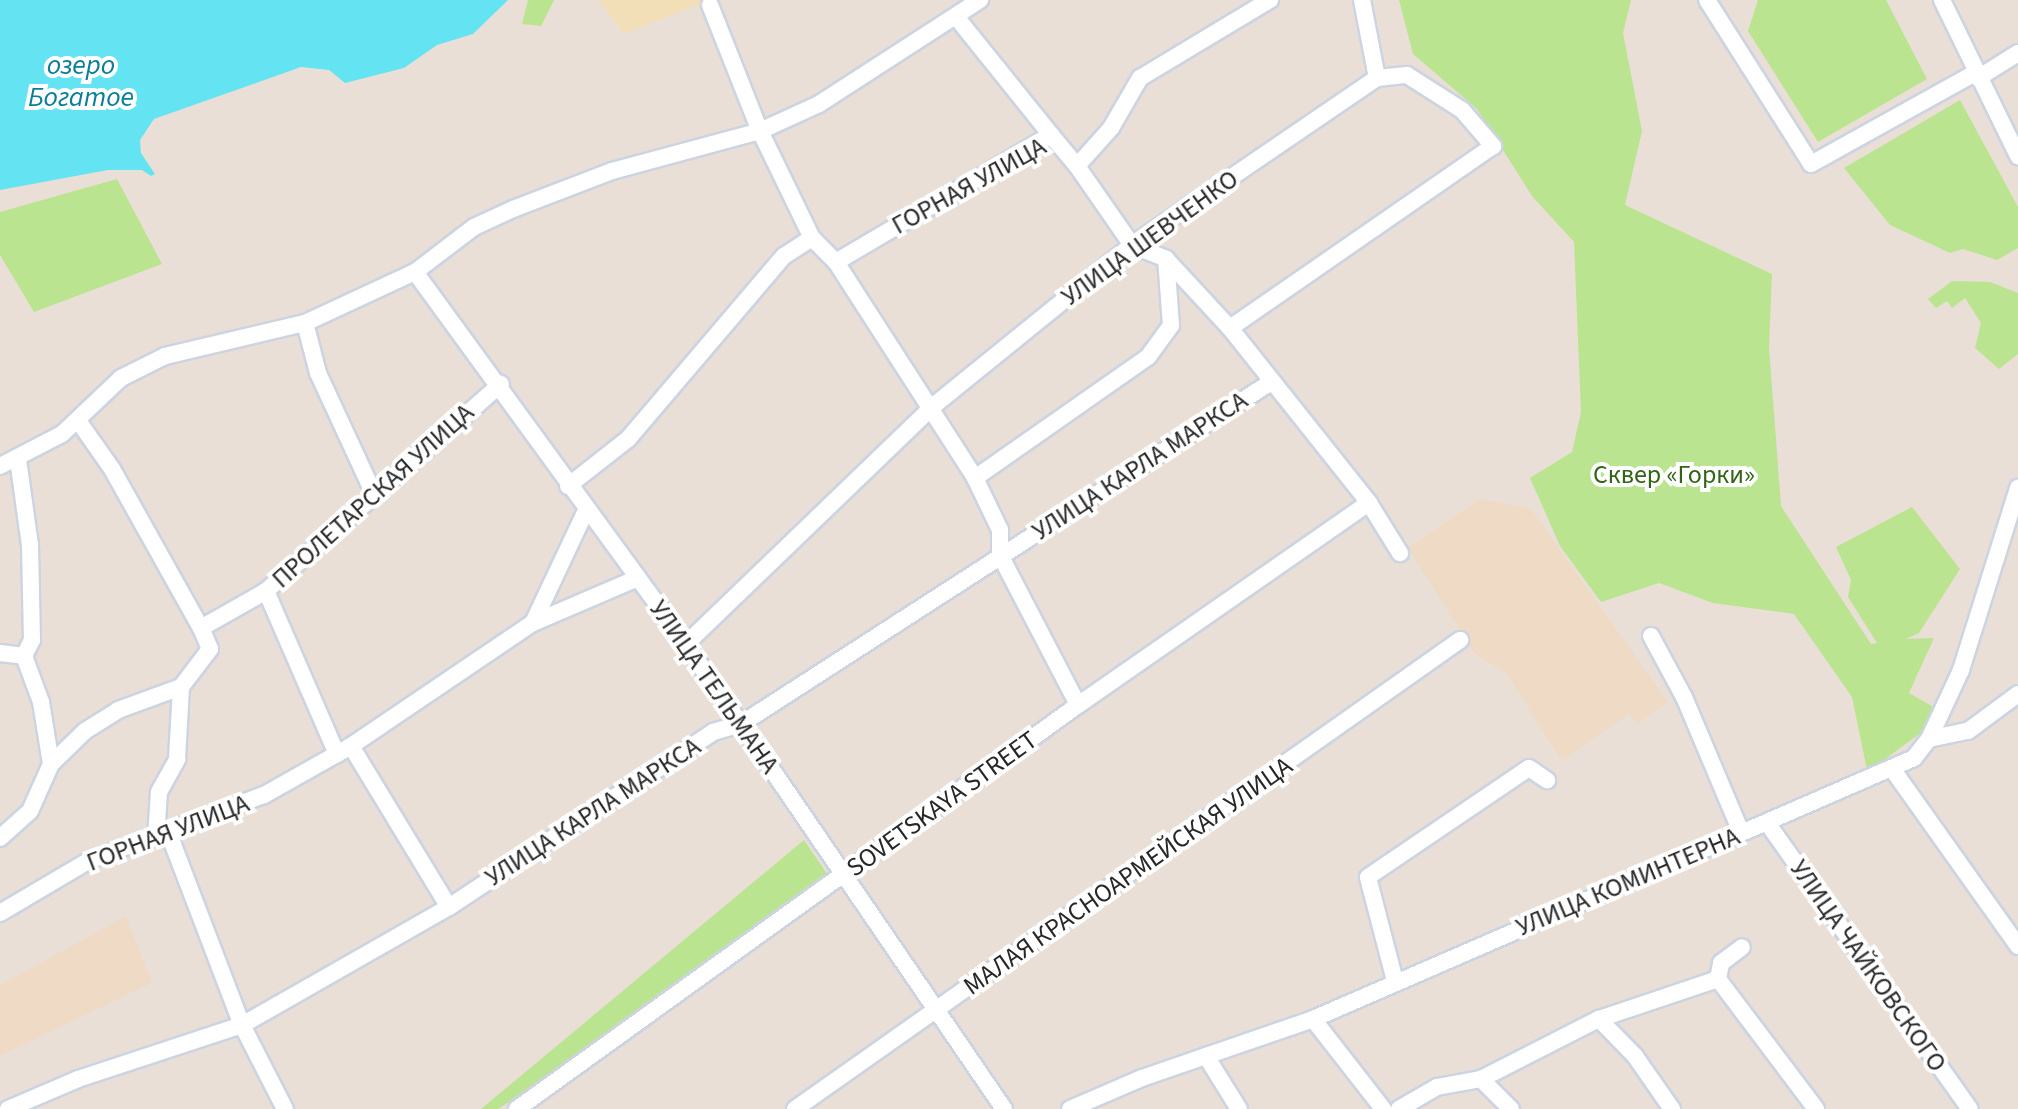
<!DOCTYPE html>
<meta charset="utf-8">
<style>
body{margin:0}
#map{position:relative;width:2018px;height:1109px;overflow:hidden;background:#eadfd7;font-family:"Source Sans 3",sans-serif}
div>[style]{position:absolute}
.education>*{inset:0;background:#eedac5}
.green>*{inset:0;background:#bae490}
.sand>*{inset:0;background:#f2dfb7}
.water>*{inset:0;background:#64e4f3}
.roads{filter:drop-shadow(2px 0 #ccd4e1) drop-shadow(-2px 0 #ccd4e1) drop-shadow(0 2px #ccd4e1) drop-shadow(0 -2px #ccd4e1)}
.minor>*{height:16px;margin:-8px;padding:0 8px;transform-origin:8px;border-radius:8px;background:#fff}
span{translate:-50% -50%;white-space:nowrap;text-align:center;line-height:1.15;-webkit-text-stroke:8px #fff;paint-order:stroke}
.street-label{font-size:26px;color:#272727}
.park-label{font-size:26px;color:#336416}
.water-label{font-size:28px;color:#087f99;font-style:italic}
</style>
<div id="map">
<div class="education">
<div style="clip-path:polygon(1480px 499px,1531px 509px,1668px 702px,1637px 724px,1629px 714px,1562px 761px,1506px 673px,1475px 654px,1408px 548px)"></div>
<div style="clip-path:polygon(126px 916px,152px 983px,0 1056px,0 985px)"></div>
</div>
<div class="green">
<div style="clip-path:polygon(528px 0,554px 0,541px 26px,522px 24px)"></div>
<div style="clip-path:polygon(1399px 0,1631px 0,1623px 33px,1642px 131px,1625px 205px,1772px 274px,1769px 347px,1781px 506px,1871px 644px,1877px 643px,1848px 597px,1851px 580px,1836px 547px,1912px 507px,1960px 569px,1919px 633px,1906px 639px,1934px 638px,1909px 693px,1937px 709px,1926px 729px,1884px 760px,1867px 770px,1852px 697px,1794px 614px,1713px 603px,1659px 583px,1601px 602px,1560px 546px,1530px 478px,1572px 452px,1581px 412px,1574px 242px,1532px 196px,1477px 109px,1413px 54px)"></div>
<div style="clip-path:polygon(1758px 0,1886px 0,1927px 79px,1818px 142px,1748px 31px)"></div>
<div style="clip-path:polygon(1960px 100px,2018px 207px,2018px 248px,1997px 260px,1963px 249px,1950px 253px,1890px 225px,1844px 168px)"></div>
<div style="clip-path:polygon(117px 179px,162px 264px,34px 312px,0 255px,0 212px)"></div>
<div style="clip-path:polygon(1952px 281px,1990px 282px,2018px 293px,2018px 354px,1999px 369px,1975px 348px,1981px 323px,1965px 298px,1952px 308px,1947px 301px,1936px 308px,1928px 299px)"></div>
<div style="clip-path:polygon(804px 840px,830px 878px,538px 1084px,498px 1109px,481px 1109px)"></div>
</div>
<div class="sand">
<div style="clip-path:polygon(599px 0,710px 0,624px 34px)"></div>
</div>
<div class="water">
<div style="clip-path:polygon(0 0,508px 0,473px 34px,437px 45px,404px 68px,345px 83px,329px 70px,301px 67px,154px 119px,140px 140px,141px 153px,155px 174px,151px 176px,142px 170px,108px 170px,0 190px)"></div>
</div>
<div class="roads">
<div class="minor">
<div style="left:1362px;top:0;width:79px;rotate:79.1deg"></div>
<div style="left:1707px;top:0;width:194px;rotate:57.6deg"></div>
<div style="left:1811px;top:164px;width:188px;rotate:-29deg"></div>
<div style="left:1942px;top:0;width:174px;rotate:64deg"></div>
<div style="left:710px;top:5px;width:136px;rotate:68.4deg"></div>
<div style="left:760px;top:131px;width:119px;rotate:64.1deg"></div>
<div style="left:957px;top:18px;width:150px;rotate:51.2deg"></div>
<div style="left:1978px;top:78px;width:47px;rotate:-32deg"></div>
<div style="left:1077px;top:166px;width:96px;rotate:55.2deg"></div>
<div style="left:1132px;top:245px;width:37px;rotate:22deg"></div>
<div style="left:1166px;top:259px;width:94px;rotate:47.2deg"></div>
<div style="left:1230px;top:328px;width:223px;rotate:51.5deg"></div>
<div style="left:1369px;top:503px;width:59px;rotate:58.2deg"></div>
<div style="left:836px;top:262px;width:257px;rotate:57.2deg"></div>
<div style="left:975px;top:478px;width:58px;rotate:64.3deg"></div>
<div style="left:1000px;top:530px;width:25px;rotate:90deg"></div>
<div style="left:1000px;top:555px;width:169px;rotate:62.5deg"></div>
<div style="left:415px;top:272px;width:460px;rotate:53.9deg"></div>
<div style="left:686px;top:644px;width:563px;rotate:55.63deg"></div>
<div style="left:305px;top:323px;width:52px;rotate:75.4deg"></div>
<div style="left:318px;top:373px;width:131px;rotate:65.2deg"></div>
<div style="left:79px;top:422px;width:57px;rotate:54.9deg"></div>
<div style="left:112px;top:469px;width:182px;rotate:60.8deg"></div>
<div style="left:18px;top:459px;width:87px;rotate:82.1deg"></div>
<div style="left:30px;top:545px;width:95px;rotate:88.8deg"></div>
<div style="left:32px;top:640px;width:18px;rotate:117deg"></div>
<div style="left:24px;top:656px;width:49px;rotate:69.7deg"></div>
<div style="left:41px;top:702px;width:63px;rotate:80.8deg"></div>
<div style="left:0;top:466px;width:70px;rotate:-27.3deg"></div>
<div style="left:62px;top:434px;width:81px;rotate:-43.5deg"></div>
<div style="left:121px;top:378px;width:49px;rotate:-26.6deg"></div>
<div style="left:165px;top:356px;width:144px;rotate:-13.3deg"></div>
<div style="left:305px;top:323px;width:121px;rotate:-24.9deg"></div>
<div style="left:415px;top:272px;width:74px;rotate:-37.3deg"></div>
<div style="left:474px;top:227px;width:43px;rotate:-24.8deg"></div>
<div style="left:513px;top:209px;width:106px;rotate:-21deg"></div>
<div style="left:612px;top:171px;width:153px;rotate:-15.1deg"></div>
<div style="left:760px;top:131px;width:65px;rotate:-24.6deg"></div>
<div style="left:819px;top:104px;width:192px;rotate:-32.9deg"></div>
<div style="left:975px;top:478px;width:211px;rotate:-35deg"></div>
<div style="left:1148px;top:357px;width:39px;rotate:-54deg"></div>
<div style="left:1171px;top:325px;width:66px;rotate:-94.3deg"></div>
<div style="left:568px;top:486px;width:76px;rotate:-38.1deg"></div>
<div style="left:628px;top:439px;width:240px;rotate:-49.6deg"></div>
<div style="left:784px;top:256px;width:33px;rotate:-33deg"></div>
<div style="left:812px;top:238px;width:34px;rotate:45deg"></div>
<div style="left:836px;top:262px;width:250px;rotate:-30.6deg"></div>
<div style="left:1051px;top:135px;width:40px;rotate:50deg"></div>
<div style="left:1077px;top:166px;width:51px;rotate:-48.2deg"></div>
<div style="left:1111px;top:128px;width:58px;rotate:-59.9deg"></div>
<div style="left:1140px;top:78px;width:152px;rotate:-31deg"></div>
<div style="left:266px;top:591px;width:178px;rotate:66.5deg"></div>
<div style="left:533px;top:623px;width:127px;rotate:-64.8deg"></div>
<div style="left:1651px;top:636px;width:69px;rotate:61.6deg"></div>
<div style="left:1684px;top:697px;width:147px;rotate:67.1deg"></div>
<div style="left:686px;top:644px;width:342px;rotate:-43.9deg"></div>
<div style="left:932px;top:407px;width:257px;rotate:-39deg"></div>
<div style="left:1132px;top:245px;width:297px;rotate:-34.3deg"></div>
<div style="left:1377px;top:78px;width:30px;rotate:-6deg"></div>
<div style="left:1407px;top:75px;width:65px;rotate:32.5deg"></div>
<div style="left:1462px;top:110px;width:48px;rotate:49.3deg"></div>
<div style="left:1493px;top:146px;width:320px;rotate:145.3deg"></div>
<div style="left:0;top:653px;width:24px;rotate:7deg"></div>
<div style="left:1929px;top:739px;width:40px;rotate:-12deg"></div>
<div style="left:1968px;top:731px;width:62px;rotate:-36.5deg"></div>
<div style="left:351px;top:746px;width:188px;rotate:58.7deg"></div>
<div style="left:1893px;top:770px;width:216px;rotate:54.6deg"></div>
<div style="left:1768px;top:824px;width:349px;rotate:54.7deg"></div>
<div style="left:169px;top:834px;width:204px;rotate:69.1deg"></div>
<div style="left:242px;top:1025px;width:94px;rotate:62.9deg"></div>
<div style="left:0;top:838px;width:40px;rotate:-42deg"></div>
<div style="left:30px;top:811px;width:51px;rotate:-65.9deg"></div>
<div style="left:51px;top:764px;width:47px;rotate:-44.1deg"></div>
<div style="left:85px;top:731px;width:39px;rotate:-32deg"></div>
<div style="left:118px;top:710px;width:67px;rotate:-20.1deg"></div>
<div style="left:181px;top:687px;width:48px;rotate:-52.7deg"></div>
<div style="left:210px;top:649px;width:23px;rotate:-113deg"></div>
<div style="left:201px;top:628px;width:75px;rotate:-29.6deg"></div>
<div style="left:266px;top:591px;width:313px;rotate:-41.4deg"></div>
<div style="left:156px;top:838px;width:46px;rotate:-86.3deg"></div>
<div style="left:159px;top:792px;width:38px;rotate:-61deg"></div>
<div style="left:177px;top:759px;width:72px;rotate:-86.8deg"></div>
<div style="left:0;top:913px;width:104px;rotate:-30.5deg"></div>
<div style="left:90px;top:860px;width:186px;rotate:-20.5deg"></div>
<div style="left:264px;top:795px;width:100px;rotate:-29.4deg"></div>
<div style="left:351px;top:746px;width:220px;rotate:-34.1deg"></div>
<div style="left:533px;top:623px;width:114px;rotate:-23.2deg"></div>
<div style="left:1718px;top:979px;width:163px;rotate:53deg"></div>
<div style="left:1395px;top:981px;width:107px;rotate:-104.6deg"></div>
<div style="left:1368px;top:877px;width:194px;rotate:-34.1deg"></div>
<div style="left:1529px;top:768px;width:22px;rotate:34deg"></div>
<div style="left:1313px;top:1019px;width:114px;rotate:52.1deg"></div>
<div style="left:1599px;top:1019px;width:52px;rotate:45.8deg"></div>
<div style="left:1635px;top:1056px;width:65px;rotate:55.1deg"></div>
<div style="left:1206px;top:1056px;width:62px;rotate:58.1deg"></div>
<div style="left:1481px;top:1079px;width:42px;rotate:45deg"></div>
<div style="left:8px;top:1109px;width:76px;rotate:-23.2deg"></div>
<div style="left:78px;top:1079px;width:173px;rotate:-18.2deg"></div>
<div style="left:242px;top:1025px;width:238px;rotate:-29.7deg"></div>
<div style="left:449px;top:907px;width:317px;rotate:-33.5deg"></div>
<div style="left:713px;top:732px;width:29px;rotate:-16deg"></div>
<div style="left:741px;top:724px;width:631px;rotate:-32.83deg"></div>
<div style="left:517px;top:1109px;width:691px;rotate:-35.76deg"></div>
<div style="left:1078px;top:705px;width:354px;rotate:-34.8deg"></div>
<div style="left:795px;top:1109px;width:814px;rotate:-35.19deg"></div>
<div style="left:1070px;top:1109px;width:78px;rotate:-23.3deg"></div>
<div style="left:1142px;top:1078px;width:181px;rotate:-19deg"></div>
<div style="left:1313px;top:1019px;width:655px;rotate:-23.47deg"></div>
<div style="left:1914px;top:758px;width:24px;rotate:-52deg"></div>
<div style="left:1929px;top:739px;width:76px;rotate:-65.1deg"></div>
<div style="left:1961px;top:670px;width:191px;rotate:-72.6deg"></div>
<div style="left:1399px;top:1109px;width:44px;rotate:-30.1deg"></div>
<div style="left:1437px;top:1087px;width:45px;rotate:-10.3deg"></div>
<div style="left:1481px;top:1079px;width:132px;rotate:-27deg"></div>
<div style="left:1599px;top:1019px;width:126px;rotate:-18.6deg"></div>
<div style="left:1718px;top:979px;width:16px;rotate:-79deg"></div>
<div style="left:1721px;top:963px;width:26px;rotate:-37deg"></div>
</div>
</div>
<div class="street-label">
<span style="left:969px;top:186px;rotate:-29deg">ГОРНАЯ УЛИЦА</span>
<span style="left:1150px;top:238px;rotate:-36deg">УЛИЦА ШЕВЧЕНКО</span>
<span style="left:1140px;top:466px;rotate:-33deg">УЛИЦА КАРЛА МАРКСА</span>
<span style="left:373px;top:496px;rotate:-42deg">ПРОЛЕТАРСКАЯ УЛИЦА</span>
<span style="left:714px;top:687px;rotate:55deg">УЛИЦА ТЕЛЬМАНА</span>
<span style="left:942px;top:804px;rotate:-36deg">SOVETSKAYA STREET</span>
<span style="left:593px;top:812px;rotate:-33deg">УЛИЦА КАРЛА МАРКСА</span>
<span style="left:168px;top:833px;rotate:-21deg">ГОРНАЯ УЛИЦА</span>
<span style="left:1128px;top:876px;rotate:-35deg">МАЛАЯ КРАСНОАРМЕЙСКАЯ УЛИЦА</span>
<span style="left:1628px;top:882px;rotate:-23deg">УЛИЦА КОМИНТЕРНА</span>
<span style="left:1868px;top:966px;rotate:55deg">УЛИЦА ЧАЙКОВСКОГО</span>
</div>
<div class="park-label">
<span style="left:1674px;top:475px">Сквер «Горки»</span>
</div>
<div class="water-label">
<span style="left:81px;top:81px">озеро<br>Богатое</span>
</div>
</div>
